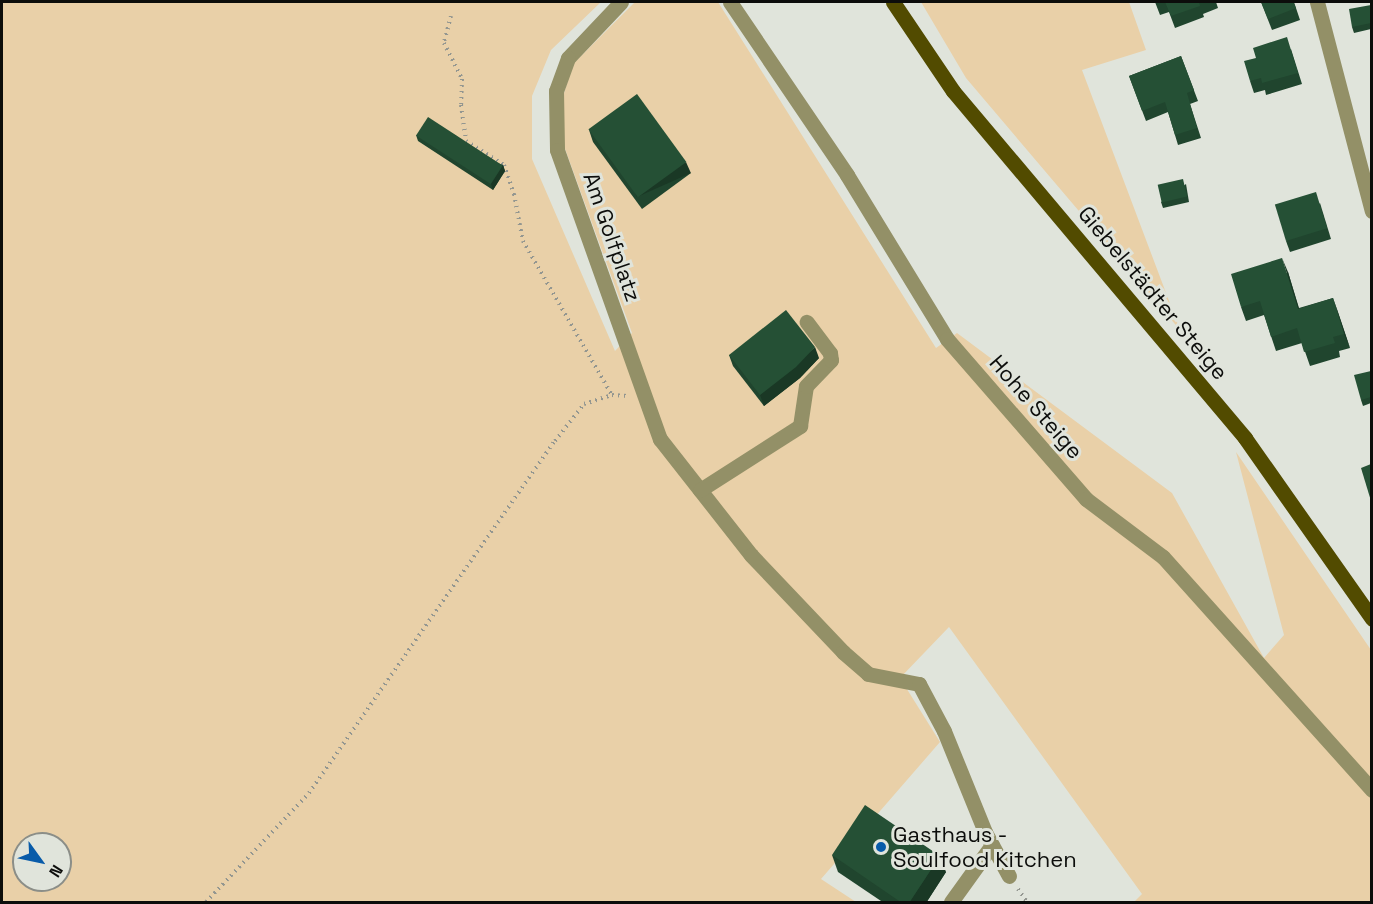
<!DOCTYPE html>
<meta charset="utf-8">
<style>
body{margin:0}
#map{position:relative;width:1373px;height:904px;overflow:hidden;background:#e0e4db;font-family:"Space Grotesk",sans-serif}
div>[style]{position:absolute}
.green>*{inset:0;background:#e9d0a8}
.path>*{height:4px;margin-top:-2px;transform-origin:0;background:repeating-linear-gradient(90deg,#939690 0 1.5px,transparent 0 6px)}
.minor>*{height:15px;margin:-7.5px;padding:0 7.5px;transform-origin:7.5px;border-radius:7.5px;background:#939067}
.major>*{height:15px;margin:-7.5px;padding:0 7.5px;transform-origin:7.5px;border-radius:7.5px;background:#524b00}
.wall>*{inset:0;background:#20452e}
.shaded-wall>*{inset:0;background:#1a3825;transform-origin:0 0}
.building>*{inset:0;background:#255035;transform-origin:0 0}
.dots>*{width:16px;height:16px;translate:-50% -50%;box-sizing:border-box;border:3px solid #e0e4db;border-radius:50%}
span{translate:-50% -50%;white-space:nowrap;text-align:center;line-height:1.15;-webkit-text-stroke:6px #e0e4db;paint-order:stroke}
.street-label{font-size:22px;color:#0c0d0b}
.poi-label{font-size:22px;color:#0c0d0b}
.left{translate:0 -50%;text-align:left}
.frame{position:absolute;inset:0;border:3px solid #0c0d0b;pointer-events:none}
.north{position:absolute;left:12px;top:832px;width:60px;height:60px;box-sizing:border-box;background:#e0e4db;border:2px solid #8b8e88;border-radius:50%;rotate:123deg;font-size:16px;font-weight:700;line-height:24px;text-align:center;color:#0c0d0b}
.north::after{content:'';display:block;margin:auto;width:21px;height:27px;background:#085ba9;clip-path:polygon(50% 0,100% 100%,50% 72%,0 100%)}
</style>
<div id="map">
<div class="green">
<div style="clip-path:polygon(evenodd,2px 2px,601px 2px,551px 50px,532px 96px,532px 159px,615px 351px,632px 333px,564px 146px,564px 93px,573px 64px,635px 2px,718px 2px,936px 348px,957px 333px,1172px 493px,1264px 658px,1284px 635px,1236px 452px,1371px 650px,1371px 902px,1134px 902px,1142px 894px,949px 627px,900px 678px,940px 742px,821px 879px,856px 902px,2px 902px,2px 2px,24px 844px,60px 844px,60px 880px,24px 880px,24px 844px)"></div>
<div style="clip-path:polygon(921px 2px,1129px 2px,1146px 50px,1082px 70px,1180px 330px,966px 78px)"></div>
</div>
<div class="path">
<div style="left:451px;top:16px;width:28px;rotate:105deg"></div>
<div style="left:444px;top:43px;width:40px;rotate:63.4deg"></div>
<div style="left:462px;top:79px;width:26px;rotate:92deg"></div>
<div style="left:461px;top:105px;width:36px;rotate:82deg"></div>
<div style="left:466px;top:141px;width:45px;rotate:32.3deg"></div>
<div style="left:504px;top:165px;width:31px;rotate:71deg"></div>
<div style="left:514px;top:194px;width:48px;rotate:79.2deg"></div>
<div style="left:523px;top:241px;width:178px;rotate:60deg"></div>
<div style="left:1018px;top:889px;width:16px;rotate:55deg"></div>
<div style="left:206px;top:902px;width:150px;rotate:-46.6deg"></div>
<div style="left:309px;top:793px;width:429px;rotate:-55.1deg"></div>
<div style="left:555px;top:441px;width:47px;rotate:-51.9deg"></div>
<div style="left:584px;top:404px;width:29px;rotate:-18deg"></div>
<div style="left:612px;top:395px;width:16px;rotate:4deg"></div>
</div>
<div class="minor">
<div style="left:621px;top:2px;width:77px;rotate:133.4deg"></div>
<div style="left:568px;top:58px;width:35px;rotate:110deg"></div>
<div style="left:556px;top:91px;width:59px;rotate:89deg"></div>
<div style="left:557px;top:150px;width:307px;rotate:70.4deg"></div>
<div style="left:660px;top:439px;width:147px;rotate:51.9deg"></div>
<div style="left:751px;top:555px;width:134px;rotate:46.5deg"></div>
<div style="left:843px;top:652px;width:33px;rotate:41deg"></div>
<div style="left:868px;top:674px;width:52px;rotate:11.1deg"></div>
<div style="left:919px;top:684px;width:53px;rotate:62deg"></div>
<div style="left:944px;top:731px;width:109px;rotate:67.9deg"></div>
<div style="left:985px;top:832px;width:50px;rotate:61.4deg"></div>
<div style="left:730px;top:2px;width:209px;rotate:55.9deg"></div>
<div style="left:847px;top:175px;width:192px;rotate:58.6deg"></div>
<div style="left:947px;top:339px;width:212px;rotate:49deg"></div>
<div style="left:1086px;top:499px;width:96px;rotate:37deg"></div>
<div style="left:1163px;top:557px;width:313px;rotate:48.1deg"></div>
<div style="left:1317px;top:2px;width:216px;rotate:75.3deg"></div>
<div style="left:700px;top:490px;width:119px;rotate:-32.6deg"></div>
<div style="left:800px;top:426px;width:40px;rotate:-81.5deg"></div>
<div style="left:806px;top:386px;width:36px;rotate:-46deg"></div>
<div style="left:831px;top:360px;width:7px;rotate:-98deg"></div>
<div style="left:830px;top:353px;width:39px;rotate:-127deg"></div>
<div style="left:951px;top:902px;width:70px;rotate:-54.3deg"></div>
</div>
<div class="major">
<div style="left:893px;top:2px;width:107px;rotate:56deg"></div>
<div style="left:953px;top:91px;width:454px;rotate:49.9deg"></div>
<div style="left:1245px;top:438px;width:221px;rotate:54.9deg"></div>
</div>
<div class="wall">
<div style="clip-path:polygon(1155px 2px,1216px 2px,1218px 8px,1203px 14px,1204px 17px,1175px 28px,1169px 12px,1160px 15px)"></div>
<div style="clip-path:polygon(1261px 2px,1294px 2px,1300px 20px,1272px 30px)"></div>
<div style="clip-path:polygon(1371px 7px,1371px 29px,1354px 33px,1352px 27px)"></div>
<div style="clip-path:polygon(1291px 49px,1302px 84px,1266px 95px,1265px 90px,1254px 93px,1250px 81px)"></div>
<div style="clip-path:polygon(1181px 56px,1198px 101px,1190px 104px,1201px 138px,1178px 145px,1168px 112px,1146px 121px,1129px 76px)"></div>
<div style="clip-path:polygon(589px 130px,691px 173px,642px 209px,593px 142px)"></div>
<div style="clip-path:polygon(416px 135px,503px 165px,505px 171px,493px 190px,418px 141px)"></div>
<div style="clip-path:polygon(1186px 184px,1189px 202px,1163px 208px,1161px 202px)"></div>
<div style="clip-path:polygon(1320px 203px,1331px 239px,1290px 252px,1286px 241px)"></div>
<div style="clip-path:polygon(1288px 272px,1299px 308px,1333px 298px,1350px 348px,1339px 351px,1340px 357px,1310px 366px,1302px 343px,1276px 351px,1264px 315px,1246px 321px,1241px 307px)"></div>
<div style="clip-path:polygon(729px 355px,819px 358px,800px 378px,764px 406px,733px 366px)"></div>
<div style="clip-path:polygon(1371px 371px,1371px 403px,1363px 406px,1361px 400px)"></div>
<div style="clip-path:polygon(832px 855px,946px 872px,926px 903px,884px 903px,838px 872px)"></div>
</div>
<div class="shaded-wall">
<div style="left:686px;top:162px;width:12px;height:59px;rotate:66deg"></div>
<div style="clip-path:polygon(503px 165px,505px 171px,493px 190px,491px 184px)"></div>
<div style="clip-path:polygon(1282px 258px,1288px 272px,1303px 323px,1298px 309px)"></div>
<div style="clip-path:polygon(1333px 298px,1338px 312px,1350px 348px,1344px 334px)"></div>
<div style="clip-path:polygon(815px 347px,819px 358px,800px 378px,764px 406px,760px 395px)"></div>
<div style="clip-path:polygon(940px 856px,946px 872px,926px 903px,909px 903px)"></div>
</div>
<div class="building">
<div style="clip-path:polygon(1165px 2px,1201px 2px,1199px 2px,1200px 6px,1171px 16px)"></div>
<div style="clip-path:polygon(1261px 2px,1293px 2px,1296px 8px,1268px 19px)"></div>
<div style="clip-path:polygon(1371px 5px,1371px 23px,1352px 27px,1349px 9px)"></div>
<div style="clip-path:polygon(1287px 37px,1298px 73px,1262px 83px,1261px 78px,1250px 81px,1244px 61px,1256px 58px,1253px 48px)"></div>
<div style="clip-path:polygon(1181px 56px,1194px 90px,1187px 93px,1197px 128px,1175px 135px,1165px 102px,1142px 111px,1129px 76px)"></div>
<div style="left:637px;top:94px;width:84px;height:60px;rotate:54deg"></div>
<div style="left:428px;top:117px;width:89px;height:22px;rotate:33deg"></div>
<div style="left:1183px;top:179px;width:18px;height:26px;rotate:77deg"></div>
<div style="left:1316px;top:192px;width:38px;height:43px;rotate:73deg"></div>
<div style="clip-path:polygon(1282px 258px,1298px 309px,1333px 298px,1344px 334px,1333px 337px,1335px 343px,1304px 352px,1297px 328px,1271px 337px,1260px 301px,1241px 307px,1231px 274px)"></div>
<div style="clip-path:polygon(786px 310px,815px 347px,796px 367px,760px 395px,729px 355px)"></div>
<div style="clip-path:polygon(1371px 371px,1371px 397px,1361px 400px,1354px 375px)"></div>
<div style="clip-path:polygon(1371px 464px,1371px 501px,1361px 468px)"></div>
<div style="clip-path:polygon(865px 805px,940px 856px,909px 903px,902px 903px,832px 855px)"></div>
</div>
<div class="dots">
<div style="left:881px;top:847px;background:#085ba9"></div>
</div>
<div class="street-label">
<span style="left:612px;top:237px;rotate:71deg">Am Golfplatz</span>
<span style="left:1153px;top:293px;rotate:50deg">Giebelstädter Steige</span>
<span style="left:1036px;top:407px;rotate:49deg">Hohe Steige</span>
</div>
<div class="poi-label">
<span class="left" style="left:893px;top:847px">Gasthaus -<br>Soulfood Kitchen</span>
</div>
<div class="frame"></div>
<div class="north">N</div>
</div>
